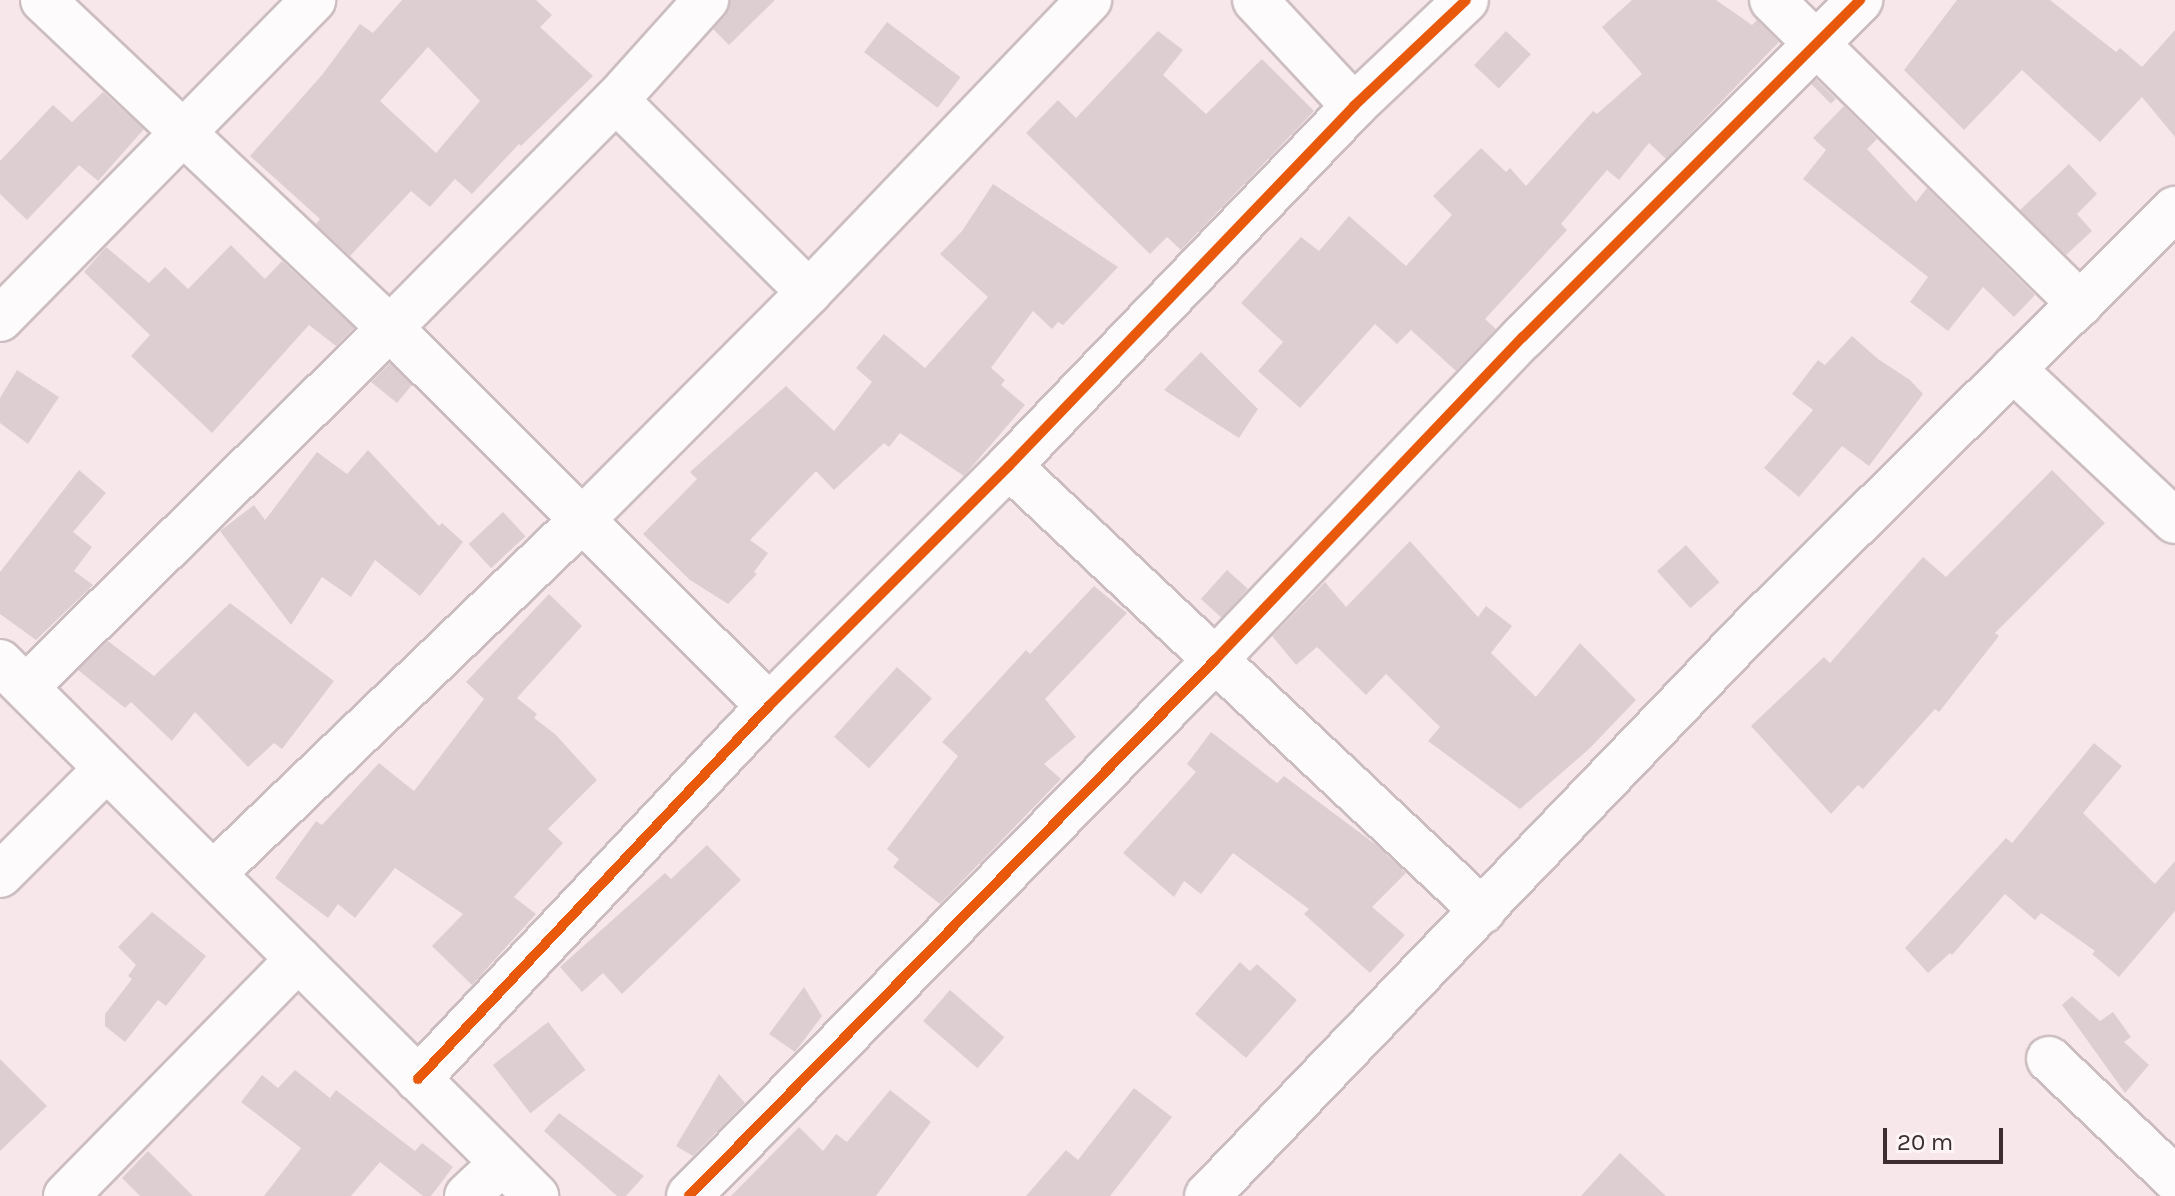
<!DOCTYPE html>
<style>
body{margin:0}
#map{position:relative;width:2175px;height:1196px;overflow:hidden;background:#f8e7ea;font-family:Karla,sans-serif}
div>[style]{position:absolute}
.building>*{inset:0;background:#ddcfd1;transform-origin:0 0}
.roads{filter:drop-shadow(2px 0 #ccbec0) drop-shadow(-2px 0 #ccbec0) drop-shadow(0 2px #ccbec0) drop-shadow(0 -2px #ccbec0)}
.minor>*{height:44px;margin:-22px;padding:0 22px;transform-origin:22px;border-radius:22px;background:#fefbfc}
.cycleway>*{height:10px;margin:-5px;padding:0 5px;transform-origin:5px;border-radius:5px;background:#e8590c}
span{translate:-50% -50%;white-space:nowrap;text-align:center;line-height:1.15;-webkit-text-stroke:6px #fcf4f5;paint-order:stroke}
.scale{position:absolute;left:1883px;top:1128px;width:120px;height:36px;box-sizing:border-box;border:4px solid #3c2e30;border-top:0;padding-left:10px;font-size:24px;line-height:28px;white-space:nowrap;color:#3c2e30;-webkit-text-stroke:6px #fcf4f5;paint-order:stroke}
</style>
<div id="map">
<div class="building">
<div style="clip-path:polygon(evenodd,402px 0,536px 0,552px 15px,540px 27px,593px 76px,521px 146px,519px 144px,472px 194px,455px 179px,430px 207px,411px 191px,350px 256px,316px 224px,320px 219px,250px 156px,322px 75px,360px 24px,373px 33px,402px 0,428px 47px,480px 101px,436px 153px,380px 101px,428px 47px)"></div>
<div style="clip-path:polygon(730px 0,775px 0,729px 45px,713px 29px,725px 16px)"></div>
<div style="clip-path:polygon(1632px 0,1716px 0,1752px 25px,1757px 20px,1779px 42px,1666px 159px,1649px 143px,1619px 180px,1607px 170px,1561px 224px,1567px 230px,1485px 319px,1496px 329px,1456px 371px,1411px 330px,1397px 344px,1375px 324px,1300px 408px,1258px 371px,1283px 342px,1241px 303px,1301px 237px,1319px 251px,1349px 216px,1406px 266px,1452px 215px,1433px 196px,1481px 148px,1506px 172px,1510px 168px,1526px 186px,1593px 111px,1597px 114px,1642px 74px,1602px 27px)"></div>
<div style="clip-path:polygon(1957px 0,2050px 0,2116px 52px,2120px 48px,2142px 67px,2175px 30px,2175px 137px,2142px 97px,2100px 142px,2022px 70px,1964px 130px,1904px 70px)"></div>
<div style="left:887px;top:22px;width:92px;height:38px;rotate:37deg"></div>
<div style="clip-path:polygon(1158px 31px,1183px 50px,1163px 75px,1206px 114px,1262px 59px,1314px 111px,1181px 250px,1167px 237px,1150px 254px,1026px 133px,1058px 100px,1076px 118px)"></div>
<div style="left:1506px;top:31px;width:34px;height:47px;rotate:43deg"></div>
<div style="left:1816px;top:79px;width:28px;height:7px;rotate:45deg"></div>
<div style="clip-path:polygon(103px 92px,144px 129px,98px 181px,79px 165px,27px 220px,0 194px,0 161px,53px 105px,72px 122px)"></div>
<div style="clip-path:polygon(1844px 106px,1877px 139px,1867px 149px,1916px 202px,1927px 188px,2035px 295px,2014px 317px,1983px 287px,1948px 331px,1910px 302px,1928px 277px,1803px 179px,1826px 150px,1813px 138px)"></div>
<div style="clip-path:polygon(2069px 164px,2097px 194px,2077px 214px,2092px 231px,2066px 255px,2020px 210px)"></div>
<div style="clip-path:polygon(993px 184px,1118px 267px,1063px 325px,1058px 322px,1052px 329px,1033px 311px,991px 368px,1005px 380px,1001px 385px,1025px 405px,964px 476px,900px 433px,889px 447px,884px 443px,834px 490px,816px 471px,750px 540px,768px 553px,754px 572px,757px 574px,728px 604px,690px 580px,643px 534px,697px 479px,690px 472px,786px 386px,834px 431px,872px 382px,856px 368px,884px 334px,925px 368px,988px 297px,940px 254px,962px 231px)"></div>
<div style="clip-path:polygon(231px 245px,265px 279px,282px 261px,354px 328px,336px 346px,309px 325px,212px 433px,131px 356px,150px 335px,84px 272px,106px 247px,149px 283px,165px 267px,188px 289px)"></div>
<div style="clip-path:polygon(1852px 336px,1878px 359px,1910px 380px,1923px 394px,1869px 466px,1842px 446px,1799px 497px,1764px 468px,1813px 410px,1792px 394px,1818px 360px,1825px 365px)"></div>
<div style="clip-path:polygon(1201px 352px,1258px 409px,1239px 438px,1164px 390px)"></div>
<div style="clip-path:polygon(390px 363px,412px 385px,397px 403px,371px 382px)"></div>
<div style="clip-path:polygon(17px 370px,59px 397px,28px 444px,0 423px,0 398px)"></div>
<div style="clip-path:polygon(368px 450px,439px 526px,442px 523px,463px 542px,420px 596px,375px 560px,351px 597px,322px 577px,291px 625px,220px 531px,254px 505px,265px 520px,317px 452px,347px 474px)"></div>
<div style="clip-path:polygon(79px 470px,106px 493px,73px 532px,92px 547px,74px 571px,93px 585px,36px 640px,0 614px,0 572px)"></div>
<div style="clip-path:polygon(2052px 470px,2105px 523px,1995px 633px,1999px 636px,1939px 712px,1935px 709px,1863px 789px,1858px 785px,1831px 814px,1751px 726px,1824px 657px,1830px 663px,1923px 557px,1946px 577px)"></div>
<div style="left:503px;top:512px;width:33px;height:47px;rotate:47deg"></div>
<div style="clip-path:polygon(1410px 541px,1478px 617px,1486px 606px,1512px 626px,1491px 653px,1536px 697px,1580px 643px,1636px 700px,1589px 749px,1520px 809px,1428px 741px,1440px 727px,1386px 674px,1366px 695px,1317px 647px,1296px 665px,1272px 636px,1325px 582px,1346px 607px)"></div>
<div style="left:1686px;top:545px;width:50px;height:39px;rotate:48deg"></div>
<div style="left:1227px;top:570px;width:28px;height:39px;rotate:42deg"></div>
<div style="clip-path:polygon(1094px 586px,1127px 613px,1045px 699px,1076px 737px,1044px 764px,1061px 779px,940px 904px,893px 867px,899px 859px,887px 849px,958px 756px,942px 742px,1026px 650px,1030px 654px)"></div>
<div style="clip-path:polygon(549px 594px,582px 626px,517px 698px,537px 714px,534px 718px,555px 734px,597px 780px,548px 829px,563px 843px,514px 897px,536px 914px,472px 985px,432px 946px,463px 914px,395px 868px,355px 918px,338px 904px,328px 918px,275px 878px,316px 821px,322px 825px,379px 763px,414px 791px,484px 699px,466px 682px)"></div>
<div style="clip-path:polygon(230px 603px,334px 681px,282px 749px,274px 743px,248px 767px,195px 712px,172px 741px,131px 702px,125px 708px,78px 670px,108px 641px,154px 676px)"></div>
<div style="left:897px;top:667px;width:47px;height:94px;rotate:42deg"></div>
<div style="clip-path:polygon(1211px 732px,1277px 783px,1284px 776px,1375px 844px,1406px 873px,1372px 907px,1405px 935px,1370px 973px,1304px 914px,1309px 909px,1233px 853px,1201px 894px,1184px 881px,1174px 897px,1123px 853px,1196px 772px,1187px 764px)"></div>
<div style="clip-path:polygon(2094px 743px,2122px 766px,2083px 813px,2155px 884px,2175px 861px,2175px 911px,2119px 977px,2092px 954px,2095px 951px,2041px 913px,2035px 920px,2005px 894px,1952px 955px,1950px 953px,1928px 973px,1905px 948px,2006px 838px,2012px 843px)"></div>
<div style="clip-path:polygon(707px 845px,741px 880px,622px 994px,603px 973px,582px 992px,560px 967px,665px 873px,671px 879px)"></div>
<div style="clip-path:polygon(152px 912px,206px 956px,166px 1006px,158px 1000px,125px 1042px,105px 1026px,105px 1014px,132px 979px,128px 976px,136px 965px,118px 947px)"></div>
<div style="clip-path:polygon(1240px 962px,1250px 971px,1257px 964px,1297px 1000px,1246px 1058px,1195px 1014px)"></div>
<div style="clip-path:polygon(804px 987px,822px 1016px,795px 1052px,769px 1034px)"></div>
<div style="left:950px;top:990px;width:72px;height:41px;rotate:41deg"></div>
<div style="clip-path:polygon(2072px 996px,2100px 1021px,2113px 1012px,2131px 1037px,2124px 1042px,2149px 1065px,2125px 1093px,2062px 1005px)"></div>
<div style="left:548px;top:1022px;width:61px;height:70px;rotate:52deg"></div>
<div style="clip-path:polygon(0 1059px,47px 1106px,0 1151px)"></div>
<div style="clip-path:polygon(295px 1070px,330px 1098px,336px 1090px,415px 1151px,422px 1143px,453px 1167px,431px 1196px,423px 1196px,380px 1162px,351px 1196px,264px 1196px,301px 1148px,241px 1102px,262px 1075px,278px 1088px)"></div>
<div style="clip-path:polygon(719px 1074px,745px 1103px,693px 1156px,676px 1146px)"></div>
<div style="clip-path:polygon(1134px 1088px,1172px 1117px,1110px 1196px,1026px 1196px,1066px 1150px,1078px 1160px)"></div>
<div style="clip-path:polygon(890px 1090px,931px 1122px,876px 1196px,731px 1196px,799px 1127px,823px 1151px,836px 1134px,847px 1142px)"></div>
<div style="clip-path:polygon(559px 1113px,644px 1176px,626px 1196px,617px 1196px,544px 1131px)"></div>
<div style="clip-path:polygon(148px 1151px,193px 1196px,140px 1196px,122px 1178px)"></div>
<div style="clip-path:polygon(1620px 1153px,1666px 1196px,1581px 1196px)"></div>
</div>
<div class="roads">
<div class="minor">
<div style="left:43px;top:0;width:477px;rotate:43.4deg"></div>
<div style="left:390px;top:328px;width:535px;rotate:44.92deg"></div>
<div style="left:1255px;top:0;width:145px;rotate:47deg"></div>
<div style="left:1772px;top:0;width:433px;rotate:44.6deg"></div>
<div style="left:616px;top:100px;width:272px;rotate:44.9deg"></div>
<div style="left:0;top:319px;width:447px;rotate:-45.5deg"></div>
<div style="left:2013px;top:369px;width:222px;rotate:43.2deg"></div>
<div style="left:1009px;top:466px;width:650px;rotate:43.19deg"></div>
<div style="left:0;top:662px;width:757px;rotate:44.89deg"></div>
<div style="left:26px;top:687px;width:511px;rotate:-44.6deg"></div>
<div style="left:390px;top:328px;width:321px;rotate:-45.3deg"></div>
<div style="left:616px;top:100px;width:135px;rotate:-48deg"></div>
<div style="left:214px;top:873px;width:511px;rotate:-43.81deg"></div>
<div style="left:583px;top:519px;width:320px;rotate:-45.1deg"></div>
<div style="left:809px;top:292px;width:405px;rotate:-46.2deg"></div>
<div style="left:0;top:875px;width:150px;rotate:-45deg"></div>
<div style="left:2049px;top:1059px;width:174px;rotate:43.6deg"></div>
<div style="left:418px;top:1079px;width:512px;rotate:-46.74deg"></div>
<div style="left:769px;top:706px;width:339px;rotate:-45deg"></div>
<div style="left:1009px;top:466px;width:499px;rotate:-46.2deg"></div>
<div style="left:1354px;top:106px;width:154px;rotate:-43.4deg"></div>
<div style="left:66px;top:1196px;width:332px;rotate:-45.6deg"></div>
<div style="left:467px;top:1196px;width:48px;rotate:-43.3deg"></div>
<div style="left:689px;top:1196px;width:751px;rotate:-45.54deg"></div>
<div style="left:1215px;top:660px;width:446px;rotate:-46.4deg"></div>
<div style="left:1523px;top:337px;width:477px;rotate:-45deg"></div>
<div style="left:1207px;top:1196px;width:793px;rotate:-46.18deg"></div>
<div style="left:1756px;top:624px;width:590px;rotate:-44.73deg"></div>
</div>
</div>
<div class="cycleway">
<div style="left:418px;top:1079px;width:512px;rotate:-46.74deg"></div>
<div style="left:769px;top:706px;width:339px;rotate:-45deg"></div>
<div style="left:1009px;top:466px;width:499px;rotate:-46.2deg"></div>
<div style="left:1354px;top:106px;width:154px;rotate:-43.4deg"></div>
<div style="left:689px;top:1196px;width:751px;rotate:-45.54deg"></div>
<div style="left:1215px;top:660px;width:446px;rotate:-46.4deg"></div>
<div style="left:1523px;top:337px;width:477px;rotate:-45deg"></div>
</div>
<div class="scale">20 m</div>
</div>
